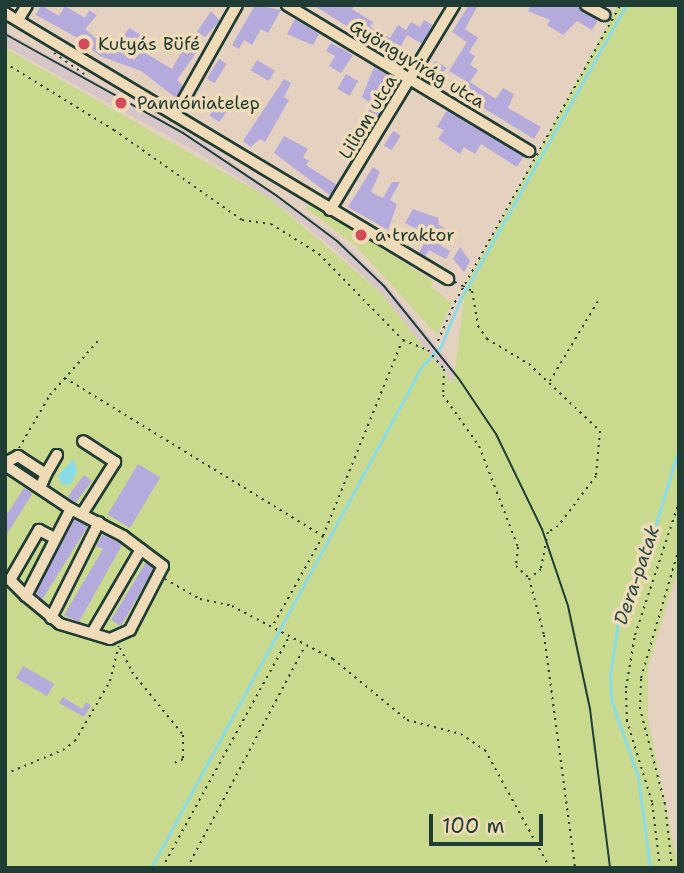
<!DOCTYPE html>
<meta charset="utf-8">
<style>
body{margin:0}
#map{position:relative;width:684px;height:873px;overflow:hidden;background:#e4d1c0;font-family:"Shantell Sans",sans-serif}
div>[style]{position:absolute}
.built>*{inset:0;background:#d6c6c8}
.green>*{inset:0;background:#c9da8f}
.water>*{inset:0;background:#8bdbe7}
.stream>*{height:2.5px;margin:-1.25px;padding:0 1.25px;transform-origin:1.25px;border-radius:1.25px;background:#8bdbe7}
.building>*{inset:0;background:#b4abdc;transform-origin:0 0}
.path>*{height:2px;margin-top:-1px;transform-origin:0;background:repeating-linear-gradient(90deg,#1f3d34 0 2px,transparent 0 7px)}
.roads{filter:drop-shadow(2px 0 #1f3d34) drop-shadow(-2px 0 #1f3d34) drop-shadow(0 2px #1f3d34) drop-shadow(0 -2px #1f3d34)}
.minor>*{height:10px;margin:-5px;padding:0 5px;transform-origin:5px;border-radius:5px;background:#f0dbb9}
.tram>*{height:2px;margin:-1px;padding:0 1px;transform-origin:1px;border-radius:1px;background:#1f3d34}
.path-bridge>*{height:2px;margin-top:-1px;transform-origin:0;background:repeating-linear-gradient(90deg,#1f3d34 0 2px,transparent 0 7px)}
.dots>*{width:19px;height:19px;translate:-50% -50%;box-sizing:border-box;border:4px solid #f0dbb9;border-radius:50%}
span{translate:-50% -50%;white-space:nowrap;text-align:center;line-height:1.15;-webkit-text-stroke:7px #f0dbb9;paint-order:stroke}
.poi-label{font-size:18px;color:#1f3d34}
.left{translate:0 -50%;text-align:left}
.street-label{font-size:18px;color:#1f3d34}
.water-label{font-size:19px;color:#2a4d46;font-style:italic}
.frame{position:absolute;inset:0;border:7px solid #1f3d34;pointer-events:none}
.scale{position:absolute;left:429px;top:814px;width:114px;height:32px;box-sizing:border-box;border:4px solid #1f3d34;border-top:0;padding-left:9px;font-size:21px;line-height:24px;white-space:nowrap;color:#1f3d34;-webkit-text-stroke:5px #f0dbb9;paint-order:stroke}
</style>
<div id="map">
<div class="built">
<div style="clip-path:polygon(5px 31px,203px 142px,339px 238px,385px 283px,462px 377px,453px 384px,380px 292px,333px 248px,271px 199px,197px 152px,5px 46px)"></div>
</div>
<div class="green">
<div style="clip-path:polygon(618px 5px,679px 5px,679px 565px,648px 667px,648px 718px,678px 868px,5px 868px,5px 48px,271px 199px,380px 292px,453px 383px,466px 284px)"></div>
<div style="clip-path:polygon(309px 203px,433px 281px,431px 287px,452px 303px,437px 335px,356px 246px,306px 208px)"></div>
</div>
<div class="water">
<div style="clip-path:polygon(74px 459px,77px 472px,71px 484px,62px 485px,58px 475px)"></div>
</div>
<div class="stream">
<div style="left:151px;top:868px;width:570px;rotate:-61.64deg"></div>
<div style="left:422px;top:366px;width:28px;rotate:-46deg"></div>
<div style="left:441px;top:346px;width:50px;rotate:-67.6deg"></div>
<div style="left:460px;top:300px;width:338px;rotate:-60.6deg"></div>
<div style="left:650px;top:868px;width:92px;rotate:-97.5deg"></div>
<div style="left:638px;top:777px;width:82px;rotate:-109.3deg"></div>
<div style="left:611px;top:700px;width:26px;rotate:-92deg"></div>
<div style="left:610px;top:674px;width:57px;rotate:-80.9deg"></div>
<div style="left:619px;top:618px;width:50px;rotate:-63.9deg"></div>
<div style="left:641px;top:573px;width:131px;rotate:-73.1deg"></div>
</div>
<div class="building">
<div style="clip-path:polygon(41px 5px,59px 16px,65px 6px,85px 18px,89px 10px,97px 15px,85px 29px,113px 53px,129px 28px,141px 35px,125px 53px,134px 60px,140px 50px,172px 69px,189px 38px,196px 42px,196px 53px,177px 80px,183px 86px,176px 98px,141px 71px,100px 56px,76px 37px,36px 15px)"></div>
<div style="clip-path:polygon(255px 5px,281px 10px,268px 33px,261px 29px,252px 45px,244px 40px,239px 49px,232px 45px)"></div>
<div style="clip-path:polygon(313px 5px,354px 5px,352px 9px,373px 22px,370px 27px,390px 38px,398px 25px,406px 30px,411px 22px,420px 27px,424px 20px,433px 25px,422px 44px,407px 35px,401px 46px,392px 48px,379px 41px,377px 45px)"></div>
<div style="clip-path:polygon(469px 5px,478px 5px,465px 29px,478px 38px,469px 52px,475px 56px,470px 65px,478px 70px,470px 82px,496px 99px,503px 88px,514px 94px,508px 108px,541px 127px,534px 139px,459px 93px,466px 81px,449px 71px,467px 42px,452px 32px)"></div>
<div style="clip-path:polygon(531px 5px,575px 5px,598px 20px,592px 30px,577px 21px,563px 35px,547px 25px,550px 20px,528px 11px)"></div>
<div style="clip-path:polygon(211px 11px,220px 21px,205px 37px,197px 32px)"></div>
<div style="clip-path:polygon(295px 19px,319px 34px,313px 45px,287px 34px)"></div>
<div style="clip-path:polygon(331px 43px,353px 55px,341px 73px,329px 66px,335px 56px,326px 51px)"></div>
<div style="left:219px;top:59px;width:9px;height:23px;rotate:32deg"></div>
<div style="left:257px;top:60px;width:21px;height:12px;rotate:31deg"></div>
<div style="clip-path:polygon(435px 61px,447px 68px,437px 79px,428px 73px)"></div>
<div style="clip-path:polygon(374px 67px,399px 82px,391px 95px,386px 98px,376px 92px,369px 102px,362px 97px)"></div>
<div style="left:346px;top:74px;width:14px;height:17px;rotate:30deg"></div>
<div style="clip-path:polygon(284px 79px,291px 83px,284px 97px,289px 100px,265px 142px,260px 139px,251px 147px,243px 141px)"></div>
<div style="left:218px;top:103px;width:12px;height:15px;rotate:35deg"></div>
<div style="left:370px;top:108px;width:11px;height:21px;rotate:27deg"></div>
<div style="clip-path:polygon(447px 110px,524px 156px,517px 167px,481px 144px,475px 154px,464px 147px,460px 154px,438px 139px,444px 130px,437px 127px)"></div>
<div style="left:393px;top:131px;width:9px;height:17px;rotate:32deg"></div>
<div style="clip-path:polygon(284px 136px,308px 149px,303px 157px,309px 161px,306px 165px,337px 185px,330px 195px,274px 153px)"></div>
<div style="clip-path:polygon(373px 167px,380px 172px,371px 192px,383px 198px,392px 182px,400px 182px,390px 200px,397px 204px,388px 230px,348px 207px)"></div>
<div style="clip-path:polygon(413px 209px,438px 218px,439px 225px,448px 230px,441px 246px,450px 251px,446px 259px,429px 250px,425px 257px,419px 253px,425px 241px,419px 237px,422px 232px,405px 223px)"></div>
<div style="clip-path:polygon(460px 247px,470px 261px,464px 272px,453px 259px)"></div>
<div style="left:138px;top:464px;width:26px;height:59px;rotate:31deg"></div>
<div style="left:84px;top:475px;width:10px;height:27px;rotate:37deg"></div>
<div style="clip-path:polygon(24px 488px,33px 493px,5px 537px,5px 517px)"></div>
<div style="clip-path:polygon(74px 519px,88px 526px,42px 600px,35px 594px)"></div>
<div style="clip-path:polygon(103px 534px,122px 545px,79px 622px,74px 620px,64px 615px,103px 549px,96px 546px)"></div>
<div style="clip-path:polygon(146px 562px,154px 568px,121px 626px,111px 620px)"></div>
<div style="left:23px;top:666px;width:36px;height:14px;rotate:30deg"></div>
<div style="clip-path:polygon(63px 697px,82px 709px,86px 702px,91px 706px,84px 717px,59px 703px)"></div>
</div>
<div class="path">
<div style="left:54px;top:53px;width:37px;rotate:35deg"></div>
<div style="left:5px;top:63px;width:128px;rotate:31.6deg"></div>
<div style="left:114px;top:130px;width:156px;rotate:35.1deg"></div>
<div style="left:242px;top:220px;width:29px;rotate:8deg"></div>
<div style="left:271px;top:224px;width:57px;rotate:32deg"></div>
<div style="left:319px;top:254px;width:120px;rotate:45.7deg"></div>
<div style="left:403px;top:340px;width:27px;rotate:22deg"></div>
<div style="left:428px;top:350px;width:25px;rotate:50deg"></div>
<div style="left:444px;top:369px;width:26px;rotate:92deg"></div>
<div style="left:443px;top:395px;width:62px;rotate:54.8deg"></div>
<div style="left:479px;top:446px;width:108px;rotate:68.9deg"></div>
<div style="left:518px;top:547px;width:19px;rotate:96deg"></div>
<div style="left:516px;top:566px;width:18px;rotate:43deg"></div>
<div style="left:529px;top:578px;width:59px;rotate:75.3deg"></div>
<div style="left:544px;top:635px;width:235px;rotate:82.4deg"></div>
<div style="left:455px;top:282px;width:9px;rotate:27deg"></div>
<div style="left:472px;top:291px;width:36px;rotate:80deg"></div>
<div style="left:478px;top:326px;width:16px;rotate:55deg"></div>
<div style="left:487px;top:339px;width:49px;rotate:30.8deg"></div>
<div style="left:529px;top:364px;width:98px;rotate:43.3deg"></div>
<div style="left:600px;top:431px;width:45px;rotate:95.1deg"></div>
<div style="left:596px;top:476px;width:63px;rotate:127.2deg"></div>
<div style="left:558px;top:526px;width:12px;rotate:149deg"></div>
<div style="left:548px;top:532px;width:38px;rotate:101deg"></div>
<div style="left:541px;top:569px;width:14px;rotate:141deg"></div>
<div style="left:438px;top:341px;width:43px;rotate:-66.4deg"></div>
<div style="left:455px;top:302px;width:340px;rotate:-60.9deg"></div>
<div style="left:65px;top:378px;width:303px;rotate:31.5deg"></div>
<div style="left:323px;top:536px;width:104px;rotate:119.3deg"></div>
<div style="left:550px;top:381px;width:93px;rotate:-59deg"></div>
<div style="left:19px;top:448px;width:61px;rotate:-59.7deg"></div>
<div style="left:50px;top:395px;width:72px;rotate:-48.4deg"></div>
<div style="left:323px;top:536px;width:210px;rotate:-67.9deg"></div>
<div style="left:165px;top:579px;width:40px;rotate:29.7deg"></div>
<div style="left:200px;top:599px;width:33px;rotate:12deg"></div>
<div style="left:232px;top:606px;width:114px;rotate:27.7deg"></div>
<div style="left:333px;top:659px;width:96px;rotate:39.5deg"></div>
<div style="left:407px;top:720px;width:56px;rotate:14.5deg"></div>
<div style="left:461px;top:734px;width:29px;rotate:34deg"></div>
<div style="left:485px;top:750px;width:135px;rotate:61.2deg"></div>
<div style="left:120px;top:648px;width:27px;rotate:63deg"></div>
<div style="left:132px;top:672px;width:81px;rotate:51deg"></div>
<div style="left:183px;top:735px;width:24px;rotate:90deg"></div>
<div style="left:183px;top:759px;width:10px;rotate:156deg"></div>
<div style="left:5px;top:774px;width:63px;rotate:-22.5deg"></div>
<div style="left:63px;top:750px;width:15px;rotate:-37deg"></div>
<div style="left:75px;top:741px;width:69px;rotate:-59.7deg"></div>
<div style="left:110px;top:681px;width:36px;rotate:-76deg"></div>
<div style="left:162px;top:868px;width:264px;rotate:-61.2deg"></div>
<div style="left:187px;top:868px;width:251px;rotate:-62deg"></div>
<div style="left:660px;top:868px;width:66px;rotate:-96.9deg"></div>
<div style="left:652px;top:802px;width:85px;rotate:-107.2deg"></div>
<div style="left:627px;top:721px;width:33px;rotate:-92deg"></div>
<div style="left:626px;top:688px;width:54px;rotate:-80.4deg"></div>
<div style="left:635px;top:635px;width:140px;rotate:-71.7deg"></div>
<div style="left:672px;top:868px;width:64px;rotate:-96.2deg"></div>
<div style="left:665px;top:804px;width:98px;rotate:-104.7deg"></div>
<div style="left:640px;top:709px;width:31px;rotate:-88deg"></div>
<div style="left:641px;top:678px;width:135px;rotate:-73.7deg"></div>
</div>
<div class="roads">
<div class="minor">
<div style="left:287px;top:5px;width:283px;rotate:31.1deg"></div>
<div style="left:586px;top:5px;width:21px;rotate:29deg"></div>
<div style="left:5px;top:13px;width:517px;rotate:30.98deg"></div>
<div style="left:18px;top:20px;width:17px;rotate:-59deg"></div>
<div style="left:175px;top:115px;width:126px;rotate:-60.6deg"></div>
<div style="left:330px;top:210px;width:240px;rotate:-58.8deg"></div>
<div style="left:5px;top:463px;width:15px;rotate:-28deg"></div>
<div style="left:18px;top:456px;width:33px;rotate:33deg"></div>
<div style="left:46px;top:474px;width:15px;rotate:113deg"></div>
<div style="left:5px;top:465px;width:79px;rotate:33.7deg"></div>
<div style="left:71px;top:509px;width:59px;rotate:27.4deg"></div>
<div style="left:123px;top:536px;width:50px;rotate:36.9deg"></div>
<div style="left:163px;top:566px;width:72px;rotate:117.3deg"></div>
<div style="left:130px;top:630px;width:22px;rotate:156deg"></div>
<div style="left:110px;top:639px;width:52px;rotate:-163.3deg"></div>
<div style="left:60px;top:624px;width:44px;rotate:-140.5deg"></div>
<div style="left:26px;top:596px;width:98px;rotate:-62.7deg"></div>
<div style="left:46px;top:474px;width:22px;rotate:-60deg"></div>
<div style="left:82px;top:514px;width:62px;rotate:-57.6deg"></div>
<div style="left:115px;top:462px;width:38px;rotate:-147deg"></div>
<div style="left:26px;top:596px;width:23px;rotate:-135deg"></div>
<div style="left:10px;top:580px;width:58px;rotate:-59.9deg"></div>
<div style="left:39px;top:530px;width:18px;rotate:27deg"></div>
<div style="left:51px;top:618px;width:107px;rotate:-63.4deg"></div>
<div style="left:92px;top:633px;width:97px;rotate:-59.7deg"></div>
</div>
</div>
<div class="tram">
<div style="left:5px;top:34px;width:204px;rotate:29.1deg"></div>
<div style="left:183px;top:133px;width:113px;rotate:33.8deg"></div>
<div style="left:277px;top:196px;width:75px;rotate:36.9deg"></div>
<div style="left:337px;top:241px;width:65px;rotate:43.8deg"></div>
<div style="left:384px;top:286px;width:119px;rotate:51.1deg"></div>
<div style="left:459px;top:379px;width:66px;rotate:56.1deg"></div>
<div style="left:496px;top:434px;width:106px;rotate:64.2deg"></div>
<div style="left:542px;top:529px;width:81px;rotate:71.3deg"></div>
<div style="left:568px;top:606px;width:105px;rotate:77.9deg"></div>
<div style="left:590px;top:709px;width:160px;rotate:82.8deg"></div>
</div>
<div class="path-bridge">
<div style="left:463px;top:286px;width:10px;rotate:29deg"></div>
</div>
<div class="dots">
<div style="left:84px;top:44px;background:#d1495b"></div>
<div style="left:121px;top:103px;background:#d1495b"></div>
<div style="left:361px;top:235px;background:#d1495b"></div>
</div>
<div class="poi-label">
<span class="left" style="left:98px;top:44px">Kutyás Büfé</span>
<span class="left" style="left:137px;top:103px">Pannóniatelep</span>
<span class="left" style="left:375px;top:235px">a traktor</span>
</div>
<div class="street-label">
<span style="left:417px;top:64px;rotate:31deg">Gyöngyvirág utca</span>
<span style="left:368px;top:117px;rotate:-59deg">Liliom utca</span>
</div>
<div class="water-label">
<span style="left:637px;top:575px;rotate:-71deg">Dera-patak</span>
</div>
<div class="frame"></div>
<div class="scale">100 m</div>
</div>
